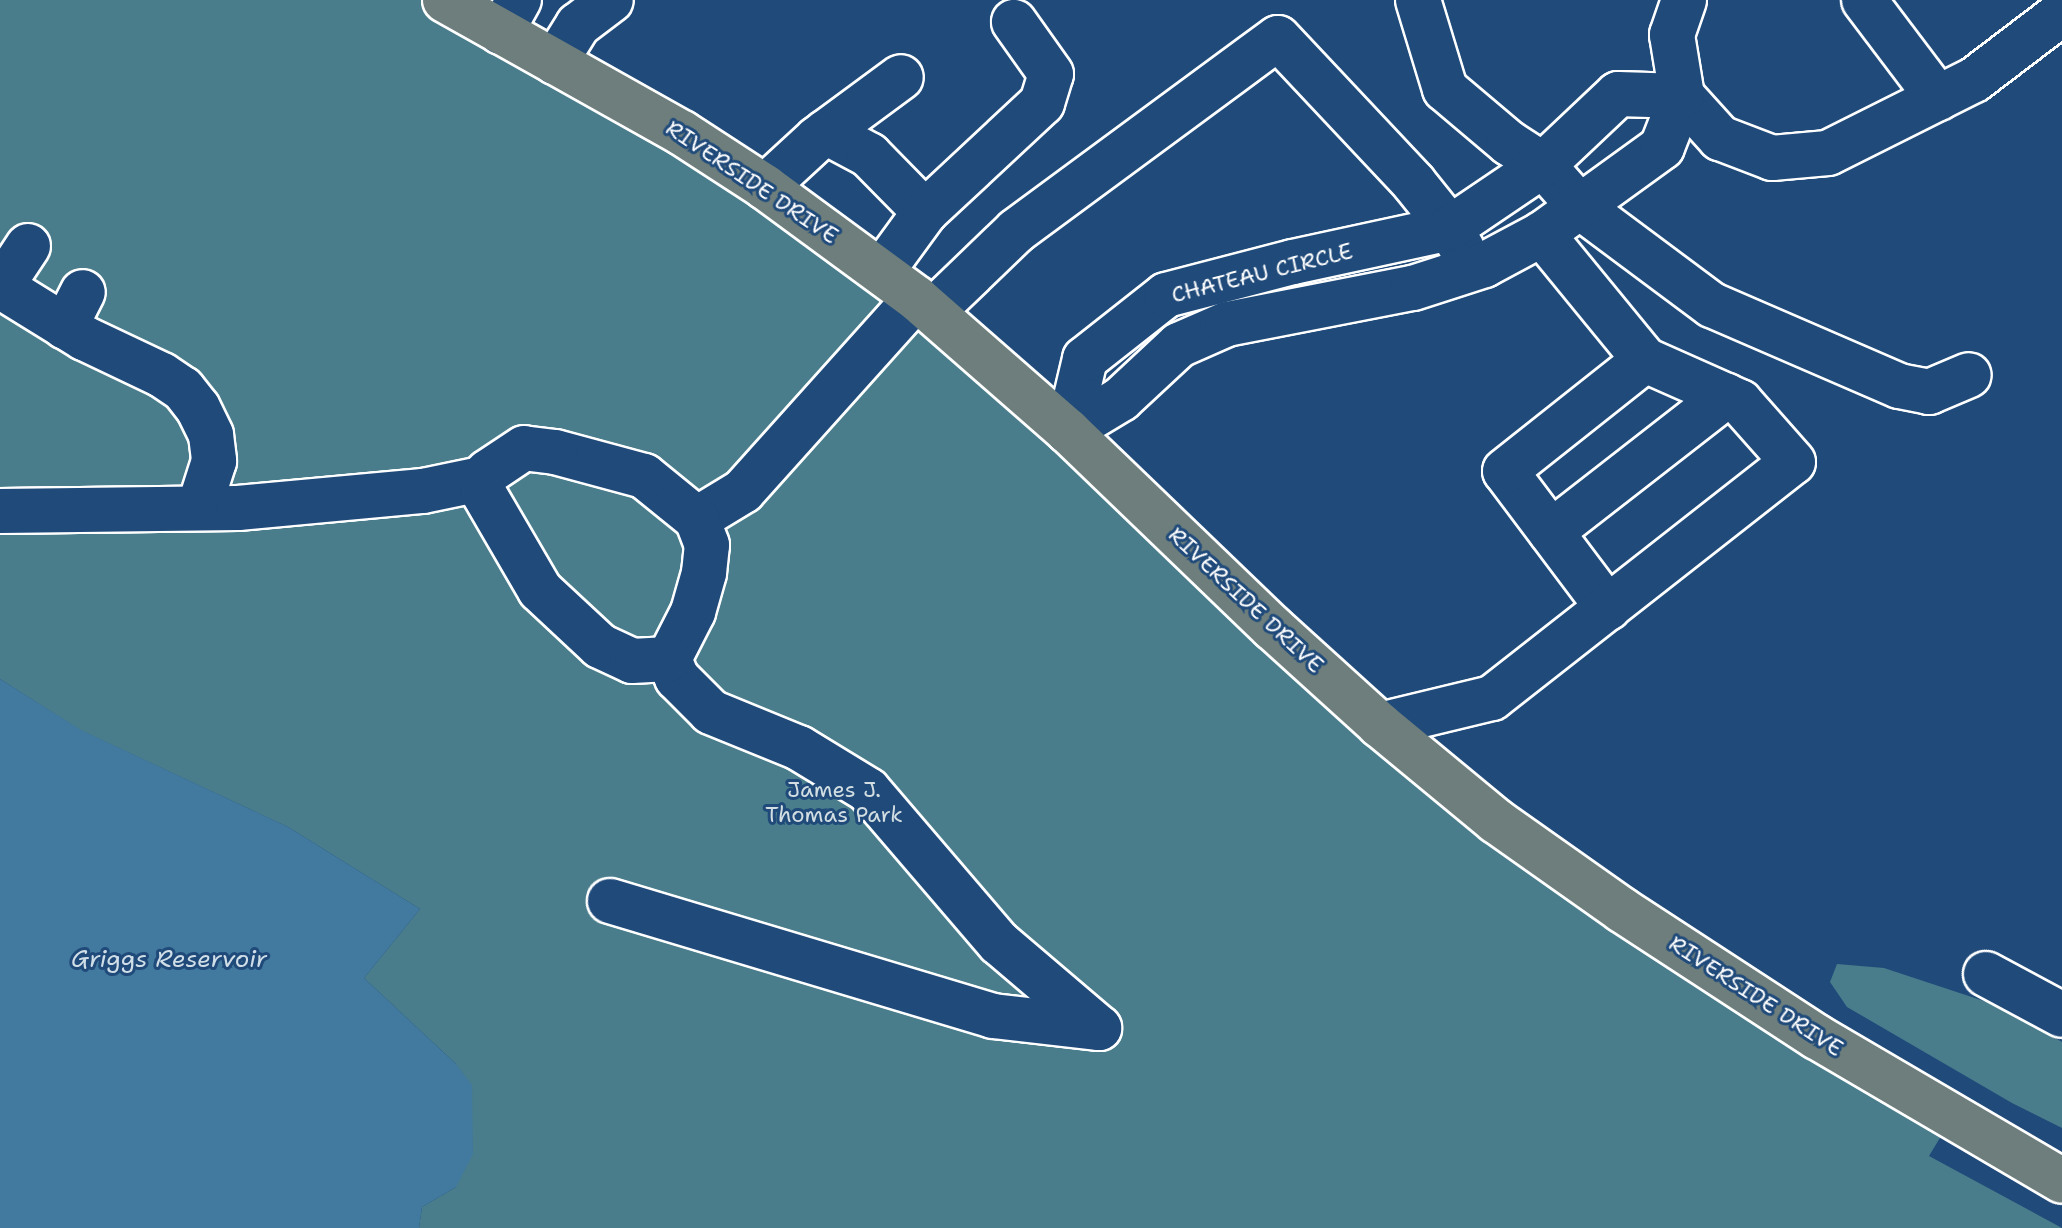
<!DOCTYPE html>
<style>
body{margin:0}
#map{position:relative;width:2062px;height:1228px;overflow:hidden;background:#1f4a7a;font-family:"Shantell Sans",sans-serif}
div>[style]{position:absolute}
.green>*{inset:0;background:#497d8b}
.water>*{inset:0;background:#42799e}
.roads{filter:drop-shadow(2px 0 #fff) drop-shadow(-2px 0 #fff) drop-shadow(0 2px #fff) drop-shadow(0 -2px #fff)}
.minor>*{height:44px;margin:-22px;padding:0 22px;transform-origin:22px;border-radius:22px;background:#1f4a7a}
.major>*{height:44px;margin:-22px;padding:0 22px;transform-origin:22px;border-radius:22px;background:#6d7e7c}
span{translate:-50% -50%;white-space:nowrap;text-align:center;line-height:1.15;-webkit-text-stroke:6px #1f4a7a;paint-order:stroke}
.street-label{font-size:22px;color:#fff}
.park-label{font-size:22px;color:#d2dee2}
.water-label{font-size:24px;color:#d0dee7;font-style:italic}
</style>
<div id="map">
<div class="green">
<div style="clip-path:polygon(0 0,445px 0,765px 187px,1380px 725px,1952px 1118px,1929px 1156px,2062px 1228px,419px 1228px,422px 1207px,456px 1187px,456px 1064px,364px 978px,420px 909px,288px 827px,80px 730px,0 679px)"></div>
<div style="clip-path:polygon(1837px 964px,1884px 968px,2002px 1007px,2062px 1042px,2062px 1128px,2012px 1103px,1847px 1007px,1830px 982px)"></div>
</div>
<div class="water">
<div style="clip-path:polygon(0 679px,81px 730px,288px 827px,420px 909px,364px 978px,456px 1064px,472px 1085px,473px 1154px,456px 1187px,422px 1207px,419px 1228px,0 1228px)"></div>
</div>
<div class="roads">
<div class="minor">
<div style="left:1418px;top:0;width:93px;rotate:73.1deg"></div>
<div style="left:1445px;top:89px;width:84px;rotate:40.2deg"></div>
<div style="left:1509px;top:143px;width:40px;rotate:32.9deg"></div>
<div style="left:1543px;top:165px;width:55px;rotate:48.7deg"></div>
<div style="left:1579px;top:206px;width:166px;rotate:36.7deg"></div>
<div style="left:1712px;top:305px;width:204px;rotate:23.4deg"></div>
<div style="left:1899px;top:386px;width:31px;rotate:11deg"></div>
<div style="left:1929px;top:392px;width:43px;rotate:-23deg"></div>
<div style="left:1864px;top:0;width:123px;rotate:52.9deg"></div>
<div style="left:501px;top:32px;width:37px;rotate:-61deg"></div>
<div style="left:555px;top:62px;width:44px;rotate:-58.1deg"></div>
<div style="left:578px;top:25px;width:41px;rotate:-37.1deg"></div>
<div style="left:1682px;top:96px;width:57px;rotate:47.9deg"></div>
<div style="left:1720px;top:138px;width:56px;rotate:21deg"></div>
<div style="left:1772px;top:158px;width:56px;rotate:-5.1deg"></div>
<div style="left:1828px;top:153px;width:163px;rotate:-26.6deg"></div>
<div style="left:1974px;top:80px;width:111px;rotate:-37.3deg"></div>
<div style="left:826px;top:132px;width:49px;rotate:28.1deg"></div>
<div style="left:869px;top:155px;width:80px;rotate:45.5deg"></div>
<div style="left:765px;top:187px;width:71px;rotate:-42.7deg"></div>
<div style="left:817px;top:139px;width:104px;rotate:-36.4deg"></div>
<div style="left:882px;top:271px;width:73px;rotate:-53.9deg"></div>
<div style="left:925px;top:212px;width:160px;rotate:-43deg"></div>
<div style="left:1042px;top:103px;width:30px;rotate:-73deg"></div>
<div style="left:1051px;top:74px;width:64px;rotate:-125.4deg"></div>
<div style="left:0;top:286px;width:99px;rotate:31.8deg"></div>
<div style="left:84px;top:338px;width:86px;rotate:25.4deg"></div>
<div style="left:162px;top:375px;width:25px;rotate:34deg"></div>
<div style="left:183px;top:389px;width:24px;rotate:52deg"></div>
<div style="left:198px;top:408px;width:30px;rotate:64deg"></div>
<div style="left:211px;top:435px;width:26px;rotate:83deg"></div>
<div style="left:214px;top:461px;width:49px;rotate:107.7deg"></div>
<div style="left:1px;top:287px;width:49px;rotate:-56.6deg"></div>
<div style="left:933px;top:311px;width:115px;rotate:-43.9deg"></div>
<div style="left:1016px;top:231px;width:325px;rotate:-36.4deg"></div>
<div style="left:1278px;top:38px;width:199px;rotate:46.8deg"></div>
<div style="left:1414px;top:183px;width:58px;rotate:51.3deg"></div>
<div style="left:1450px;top:228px;width:24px;rotate:60deg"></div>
<div style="left:65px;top:327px;width:39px;rotate:-63deg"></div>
<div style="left:1068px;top:431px;width:62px;rotate:-31.1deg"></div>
<div style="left:1121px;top:399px;width:79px;rotate:-43deg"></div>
<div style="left:1179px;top:345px;width:52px;rotate:-23.6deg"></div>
<div style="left:1227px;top:324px;width:189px;rotate:-11deg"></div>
<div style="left:1413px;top:288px;width:75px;rotate:-17.9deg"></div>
<div style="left:1484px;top:265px;width:66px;rotate:-28.1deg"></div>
<div style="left:1542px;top:234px;width:148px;rotate:-35.9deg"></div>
<div style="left:1662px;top:147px;width:55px;rotate:-68.6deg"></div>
<div style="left:1682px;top:96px;width:62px;rotate:-99.3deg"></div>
<div style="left:1672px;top:35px;width:37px;rotate:-71deg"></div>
<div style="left:1068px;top:431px;width:74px;rotate:-76.7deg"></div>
<div style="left:1085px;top:359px;width:103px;rotate:-38.3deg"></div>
<div style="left:1166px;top:295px;width:131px;rotate:-14.6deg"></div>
<div style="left:1293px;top:262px;width:161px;rotate:-12.2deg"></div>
<div style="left:1450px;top:228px;width:112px;rotate:-34.1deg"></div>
<div style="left:1543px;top:165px;width:103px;rotate:-43.4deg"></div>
<div style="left:1618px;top:94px;width:64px;rotate:1.8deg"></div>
<div style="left:0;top:511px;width:238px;rotate:-0.7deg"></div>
<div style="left:238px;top:508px;width:186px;rotate:-5.3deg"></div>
<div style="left:423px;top:491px;width:59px;rotate:-11.7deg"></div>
<div style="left:697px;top:519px;width:54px;rotate:-31.3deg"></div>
<div style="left:743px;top:491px;width:259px;rotate:-48.1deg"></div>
<div style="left:1551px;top:532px;width:222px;rotate:-37.9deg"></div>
<div style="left:1608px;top:608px;width:171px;rotate:-126.9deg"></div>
<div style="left:1505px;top:471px;width:179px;rotate:-38.4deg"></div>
<div style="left:1380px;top:725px;width:115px;rotate:-13.6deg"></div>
<div style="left:1492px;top:698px;width:382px;rotate:-38.1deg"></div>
<div style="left:1793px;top:462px;width:80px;rotate:-131.5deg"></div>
<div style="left:1740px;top:402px;width:104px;rotate:-156.1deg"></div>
<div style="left:1645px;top:360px;width:163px;rotate:-129.3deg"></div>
<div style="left:610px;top:901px;width:400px;rotate:16.7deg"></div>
<div style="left:993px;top:1016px;width:107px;rotate:6.5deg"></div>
<div style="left:1099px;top:1028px;width:131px;rotate:-139.6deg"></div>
<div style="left:999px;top:943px;width:201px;rotate:-130.6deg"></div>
<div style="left:868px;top:790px;width:81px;rotate:-148.7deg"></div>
<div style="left:799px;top:748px;width:95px;rotate:-157.8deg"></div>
<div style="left:711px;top:712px;width:48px;rotate:-135deg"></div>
<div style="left:677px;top:678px;width:21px;rotate:-113deg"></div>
<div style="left:669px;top:659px;width:53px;rotate:-62.9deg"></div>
<div style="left:693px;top:612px;width:41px;rotate:-74.2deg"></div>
<div style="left:704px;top:573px;width:28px;rotate:-84deg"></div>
<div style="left:707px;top:545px;width:28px;rotate:-111deg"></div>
<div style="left:697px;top:519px;width:68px;rotate:-140.9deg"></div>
<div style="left:644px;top:476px;width:92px;rotate:-164.9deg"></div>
<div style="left:555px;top:452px;width:31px;rotate:-173deg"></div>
<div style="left:524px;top:448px;width:43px;rotate:146.3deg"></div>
<div style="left:488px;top:472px;width:10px;rotate:135deg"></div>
<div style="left:481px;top:479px;width:13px;rotate:81deg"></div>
<div style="left:483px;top:492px;width:113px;rotate:59.8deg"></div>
<div style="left:540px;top:590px;width:82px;rotate:43deg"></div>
<div style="left:600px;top:646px;width:35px;rotate:25deg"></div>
<div style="left:632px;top:661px;width:37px;rotate:-3deg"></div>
<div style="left:1986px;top:974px;width:86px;rotate:28.3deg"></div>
</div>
<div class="major">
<div style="left:445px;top:0;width:272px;rotate:29.3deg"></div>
<div style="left:682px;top:133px;width:99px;rotate:33deg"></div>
<div style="left:765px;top:187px;width:187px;rotate:36.3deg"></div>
<div style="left:916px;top:298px;width:202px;rotate:41.2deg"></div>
<div style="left:1068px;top:431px;width:284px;rotate:43.9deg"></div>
<div style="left:1273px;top:628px;width:144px;rotate:42.2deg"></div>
<div style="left:1380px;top:725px;width:151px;rotate:39.6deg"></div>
<div style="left:1496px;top:821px;width:154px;rotate:35.2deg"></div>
<div style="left:1622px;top:910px;width:233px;rotate:33.1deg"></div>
<div style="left:1817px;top:1037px;width:284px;rotate:30.4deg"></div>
</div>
</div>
<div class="street-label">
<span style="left:752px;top:182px;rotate:34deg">RIVERSIDE DRIVE</span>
<span style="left:1262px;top:273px;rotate:-14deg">CHATEAU CIRCLE</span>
<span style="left:1246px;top:600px;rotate:43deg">RIVERSIDE DRIVE</span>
<span style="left:1756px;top:996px;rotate:33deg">RIVERSIDE DRIVE</span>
</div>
<div class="park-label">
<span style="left:834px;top:802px">James J.<br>Thomas Park</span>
</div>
<div class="water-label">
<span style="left:169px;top:960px">Griggs Reservoir</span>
</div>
</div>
